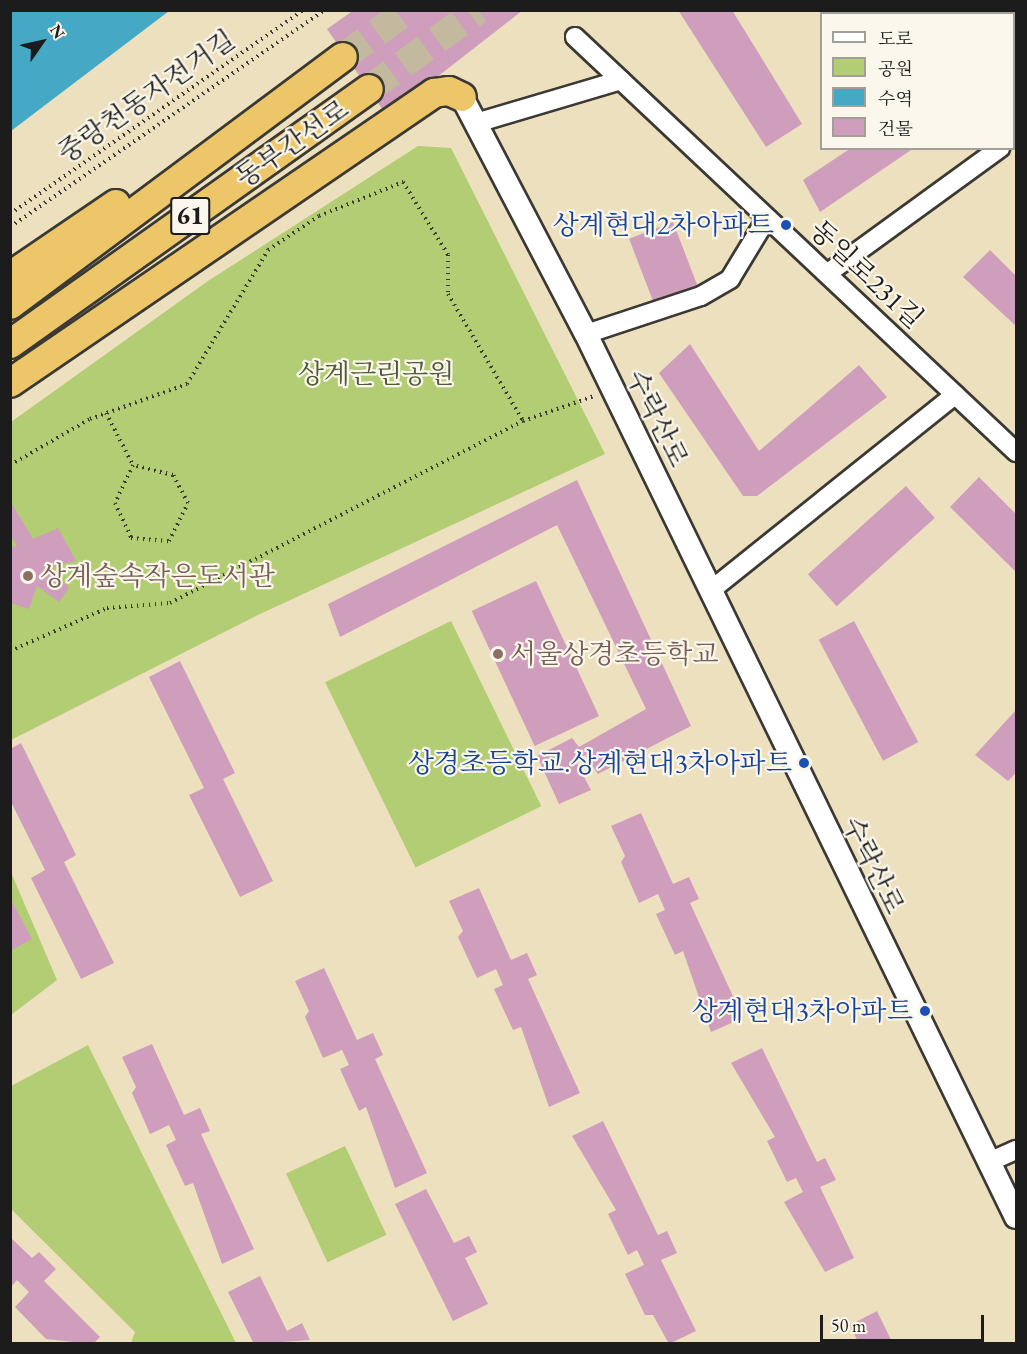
<!DOCTYPE html>
<meta charset="utf-8">
<style>
body{margin:0}
#map{position:relative;width:1027px;height:1354px;overflow:hidden;background:#ede0be;font-family:"EB Garamond","Noto Serif KR",serif}
div>[style]{position:absolute}
.green>*{inset:0;background:#b2cd73;transform-origin:0 0}
.water>*{inset:0;background:#45a8c4}
.building>*{inset:0;background:#cf9ebd;transform-origin:0 0}
.trunk-tunnel>*{height:28px;margin-top:-14px;transform-origin:0;background:repeating-linear-gradient(90deg,#c3b99e 0 28px,transparent 0 42px)}
.path>*{height:4px;margin-top:-2px;transform-origin:0;background:repeating-linear-gradient(90deg,#3b3934 0 1.5px,transparent 0 6px)}
.roads{filter:drop-shadow(2px 0 #3b3934) drop-shadow(-2px 0 #3b3934) drop-shadow(0 2px #3b3934) drop-shadow(0 -2px #3b3934)}
.minor>*{height:18px;margin:-9px;padding:0 9px;transform-origin:9px;border-radius:9px;background:#fff}
.tertiary>*{height:22px;margin:-11px;padding:0 11px;transform-origin:11px;border-radius:11px;background:#fff}
.trunk>*{height:28px;margin:-14px;padding:0 14px;transform-origin:14px;border-radius:14px;background:#ecc669}
.dots>*{width:16px;height:16px;translate:-50% -50%;box-sizing:border-box;border:3px solid #fbf7ec;border-radius:50%}
span{translate:-50% -50%;white-space:nowrap;text-align:center;line-height:1.15;-webkit-text-stroke:4.5px #fbf7ec;paint-order:stroke}
.shield-label span{padding:2px 4px;background:#fbf7ec;border:2px solid;border-radius:4px;-webkit-text-stroke-width:0}
.shield-label{font-size:26px;color:#1c1c1c;font-weight:700}
.street-label{font-size:27px;color:#1c1c1c}
.transit-label{font-size:27px;color:#164399}
.right{translate:-100% -50%;text-align:right}
.park-label{font-size:27px;color:#505a3a}
.education-label{font-size:27px;color:#785e54}
.left{translate:0 -50%;text-align:left}
.frame{position:absolute;inset:0;border:12px solid #1c1c1c;pointer-events:none}
.legend{position:absolute;left:820px;top:12px;width:195px;height:138px;box-sizing:border-box;background:#fbf7ec;border:2px solid #a29f99;margin:0;padding:8px 10px;list-style:none;font-size:18px;color:#1c1c1c}
.legend li{display:flex;align-items:center;gap:12px;height:30px}
.legend b{width:30px;border:2px solid #a29f99}
.north{position:absolute;left:12px;top:12px;width:60px;height:60px;-webkit-text-stroke:4px #fbf7ec;paint-order:stroke;rotate:56deg;font-size:16px;font-weight:700;line-height:24px;text-align:center;color:#1c1c1c}
.north::after{content:'';display:block;margin:auto;width:21px;height:27px;background:#1c1c1c;clip-path:polygon(50% 0,100% 100%,50% 72%,0 100%)}
.scale{position:absolute;left:820px;top:1315px;width:164px;height:27px;box-sizing:border-box;border:3px solid #1c1c1c;border-top:0;padding-left:8px;font-size:18px;line-height:21px;white-space:nowrap;color:#1c1c1c;-webkit-text-stroke:4px #fbf7ec;paint-order:stroke}
</style>
<div id="map">
<div class="green">
<div style="clip-path:polygon(418px 146px,451px 148px,605px 454px,258px 615px,11px 740px,11px 422px,208px 281px)"></div>
<div style="left:451px;top:621px;width:206px;height:140px;rotate:64deg"></div>
<div style="clip-path:polygon(10px 870px,57px 980px,11px 1015px,10px 1015px)"></div>
<div style="clip-path:polygon(88px 1045px,236px 1343px,131px 1343px,135px 1332px,11px 1209px,11px 1086px)"></div>
<div style="left:345px;top:1146px;width:98px;height:65px;rotate:65deg"></div>
</div>
<div class="water">
<div style="clip-path:polygon(11px 10px,169px 10px,169px 11px,11px 131px)"></div>
</div>
<div class="building">
<div style="clip-path:polygon(354px 10px,523px 10px,387px 116px,327px 29px)"></div>
<div style="clip-path:polygon(678px 10px,732px 10px,802px 124px,766px 147px)"></div>
<div style="clip-path:polygon(957px 10px,1012px 10px,1016px 17px,1016px 79px,1014px 14px)"></div>
<div style="clip-path:polygon(851px 148px,914px 148px,820px 212px,803px 180px)"></div>
<div style="left:673px;top:222px;width:69px;height:47px;rotate:69deg"></div>
<div style="clip-path:polygon(990px 250px,1016px 276px,1016px 326px,963px 277px)"></div>
<div style="clip-path:polygon(690px 344px,759px 451px,859px 365px,887px 397px,757px 496px,743px 496px,659px 373px)"></div>
<div style="clip-path:polygon(979px 477px,1016px 514px,1016px 572px,950px 507px)"></div>
<div style="clip-path:polygon(577px 480px,691px 726px,598px 774px,585px 755px,575px 760px,591px 790px,559px 804px,537px 756px,572px 738px,579px 747px,646px 709px,557px 525px,340px 637px,328px 604px)"></div>
<div style="left:906px;top:486px;width:43px;height:132px;rotate:48deg"></div>
<div style="clip-path:polygon(12px 504px,33px 539px,58px 528px,76px 561px,51px 567px,69px 588px,59px 602px,37px 586px,29px 609px,10px 603px,10px 547px,17px 546px,10px 535px)"></div>
<div style="left:536px;top:581px;width:149px;height:71px;rotate:65deg"></div>
<div style="left:854px;top:621px;width:137px;height:40px;rotate:62deg"></div>
<div style="clip-path:polygon(180px 661px,235px 773px,223px 779px,273px 881px,240px 897px,189px 795px,204px 788px,149px 677px)"></div>
<div style="clip-path:polygon(1016px 710px,1016px 773px,1008px 781px,975px 755px)"></div>
<div style="clip-path:polygon(21px 743px,76px 855px,64px 862px,114px 963px,81px 979px,31px 878px,45px 870px,10px 800px,10px 749px)"></div>
<div style="clip-path:polygon(641px 813px,673px 884px,689px 877px,699px 899px,690px 903px,743px 1018px,711px 1032px,683px 951px,675px 955px,656px 914px,665px 910px,658px 894px,639px 903px,621px 862px,625px 856px,611px 826px)"></div>
<div style="clip-path:polygon(479px 888px,511px 960px,527px 953px,537px 975px,528px 979px,580px 1093px,549px 1107px,521px 1027px,513px 1030px,494px 989px,503px 985px,496px 969px,477px 978px,458px 937px,463px 931px,449px 901px)"></div>
<div style="clip-path:polygon(10px 898px,32px 939px,10px 951px)"></div>
<div style="clip-path:polygon(324px 968px,357px 1040px,373px 1033px,383px 1055px,375px 1059px,427px 1173px,395px 1188px,366px 1107px,359px 1111px,340px 1069px,349px 1065px,342px 1050px,323px 1058px,305px 1017px,309px 1011px,295px 981px)"></div>
<div style="clip-path:polygon(152px 1044px,184px 1115px,200px 1108px,210px 1131px,201px 1134px,254px 1249px,222px 1264px,193px 1183px,185px 1186px,166px 1145px,176px 1140px,169px 1125px,150px 1134px,132px 1093px,136px 1087px,122px 1057px)"></div>
<div style="clip-path:polygon(762px 1048px,817px 1162px,825px 1158px,836px 1180px,820px 1187px,854px 1258px,825px 1272px,784px 1202px,803px 1192px,796px 1178px,787px 1182px,767px 1141px,775px 1137px,731px 1063px)"></div>
<div style="clip-path:polygon(603px 1121px,658px 1235px,667px 1231px,677px 1253px,661px 1260px,696px 1331px,669px 1344px,653px 1315px,645px 1315px,625px 1274px,644px 1265px,637px 1250px,628px 1255px,608px 1214px,616px 1210px,572px 1136px)"></div>
<div style="clip-path:polygon(426px 1189px,454px 1243px,469px 1236px,477px 1252px,465px 1258px,488px 1304px,453px 1321px,395px 1204px)"></div>
<div style="clip-path:polygon(10px 1237px,32px 1258px,39px 1252px,56px 1269px,44px 1281px,100px 1337px,93px 1344px,46px 1339px,15px 1307px,29px 1292px,17px 1280px,10px 1288px)"></div>
<div style="clip-path:polygon(260px 1276px,287px 1331px,302px 1323px,310px 1340px,254px 1344px,228px 1292px)"></div>
<div style="clip-path:polygon(877px 1311px,893px 1344px,859px 1344px,850px 1325px)"></div>
</div>
<div class="trunk-tunnel">
<div style="left:343px;top:57px;width:80px;rotate:-35.9deg"></div>
<div style="left:369px;top:89px;width:135px;rotate:-35.9deg"></div>
</div>
<div class="path">
<div style="left:10px;top:214px;width:358px;rotate:-34.8deg"></div>
<div style="left:10px;top:227px;width:382px;rotate:-34.6deg"></div>
<div style="left:106px;top:413px;width:59px;rotate:62.6deg"></div>
<div style="left:133px;top:465px;width:42px;rotate:115.3deg"></div>
<div style="left:115px;top:503px;width:38px;rotate:65deg"></div>
<div style="left:131px;top:538px;width:38px;rotate:5deg"></div>
<div style="left:169px;top:541px;width:42px;rotate:-63.4deg"></div>
<div style="left:188px;top:503px;width:32px;rotate:-118deg"></div>
<div style="left:173px;top:475px;width:41px;rotate:-166deg"></div>
<div style="left:10px;top:465px;width:92px;rotate:-29.9deg"></div>
<div style="left:90px;top:419px;width:103px;rotate:-19.8deg"></div>
<div style="left:187px;top:384px;width:157px;rotate:-58.8deg"></div>
<div style="left:268px;top:250px;width:61px;rotate:-33.7deg"></div>
<div style="left:319px;top:216px;width:91px;rotate:-22deg"></div>
<div style="left:403px;top:182px;width:86px;rotate:58.3deg"></div>
<div style="left:448px;top:255px;width:39px;rotate:90deg"></div>
<div style="left:448px;top:294px;width:147px;rotate:59.4deg"></div>
<div style="left:10px;top:651px;width:106px;rotate:-23.9deg"></div>
<div style="left:107px;top:608px;width:63px;rotate:-4.5deg"></div>
<div style="left:170px;top:603px;width:397px;rotate:-27.3deg"></div>
<div style="left:523px;top:421px;width:75px;rotate:-19.4deg"></div>
</div>
<div class="roads">
<div class="minor">
<div style="left:575px;top:37px;width:606px;rotate:43.26deg"></div>
<div style="left:476px;top:123px;width:151px;rotate:-16.5deg"></div>
<div style="left:1014px;top:139px;width:4px;rotate:-56deg"></div>
<div style="left:828px;top:273px;width:213px;rotate:-36deg"></div>
<div style="left:586px;top:334px;width:121px;rotate:-18.3deg"></div>
<div style="left:701px;top:296px;width:34px;rotate:-30deg"></div>
<div style="left:730px;top:279px;width:71px;rotate:-58.8deg"></div>
<div style="left:710px;top:591px;width:314px;rotate:-38.7deg"></div>
<div style="left:989px;top:1162px;width:30px;rotate:-24deg"></div>
</div>
<div class="tertiary">
<div style="left:462px;top:97px;width:267px;rotate:62.4deg"></div>
<div style="left:586px;top:334px;width:982px;rotate:64.04deg"></div>
</div>
<div class="trunk">
<div style="left:10px;top:276px;width:128px;rotate:-34.2deg"></div>
<div style="left:10px;top:305px;width:415px;rotate:-36.7deg"></div>
<div style="left:10px;top:344px;width:440px;rotate:-35.4deg"></div>
<div style="left:10px;top:383px;width:514px;rotate:-34.37deg"></div>
<div style="left:434px;top:93px;width:15px;rotate:-8deg"></div>
<div style="left:449px;top:91px;width:14px;rotate:25deg"></div>
</div>
</div>
<div class="dots">
<div style="left:786px;top:225px;background:#1a4fb4"></div>
<div style="left:28px;top:576px;background:#8d6e63"></div>
<div style="left:498px;top:654px;background:#8d6e63"></div>
<div style="left:804px;top:763px;background:#1a4fb4"></div>
<div style="left:925px;top:1011px;background:#1a4fb4"></div>
</div>
<div class="shield-label">
<span style="left:190px;top:216px">61</span>
</div>
<div class="street-label">
<span style="left:146px;top:96px;rotate:-35deg">중랑천동자전거길</span>
<span style="left:292px;top:143px;rotate:-35deg">동부간선로</span>
<span style="left:867px;top:274px;rotate:43deg">동일로231길</span>
<span style="left:658px;top:418px;rotate:64deg">수락산로</span>
<span style="left:874px;top:865px;rotate:64deg">수락산로</span>
</div>
<div class="transit-label">
<span class="right" style="left:774px;top:225px">상계현대2차아파트</span>
<span class="right" style="left:792px;top:763px">상경초등학교.상계현대3차아파트</span>
<span class="right" style="left:913px;top:1011px">상계현대3차아파트</span>
</div>
<div class="park-label">
<span style="left:376px;top:374px">상계근린공원</span>
</div>
<div class="education-label">
<span class="left" style="left:40px;top:576px">상계숲속작은도서관</span>
<span class="left" style="left:510px;top:654px">서울상경초등학교</span>
</div>
<div class="frame"></div>
<ul class="legend">
<li><b style="height:8px;background:#fff"></b>도로</li>
<li><b style="height:16px;background:#b2cd73"></b>공원</li>
<li><b style="height:16px;background:#45a8c4"></b>수역</li>
<li><b style="height:16px;background:#cf9ebd"></b>건물</li>
</ul>
<div class="north">N</div>
<div class="scale">50 m</div>
</div>
